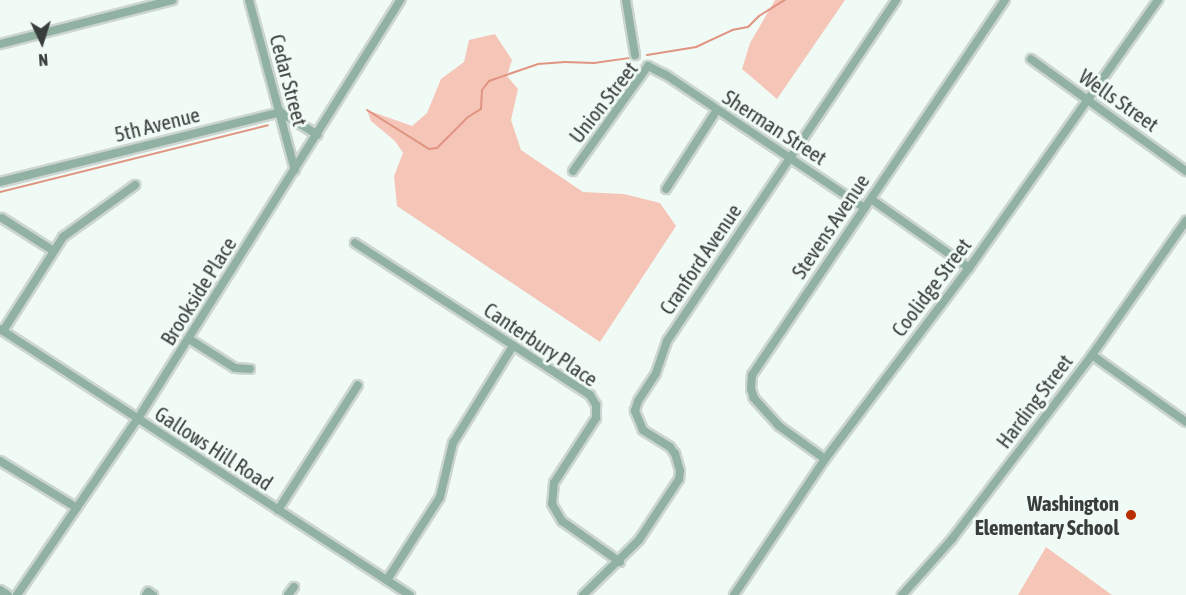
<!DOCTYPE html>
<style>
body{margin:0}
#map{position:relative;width:1186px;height:595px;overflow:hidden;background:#f1fbf6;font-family:"Asap Condensed",sans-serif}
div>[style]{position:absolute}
.green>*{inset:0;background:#f5c5b8}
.stream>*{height:2px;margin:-1px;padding:0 1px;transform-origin:1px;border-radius:1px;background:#e09481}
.roads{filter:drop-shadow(2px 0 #ccd5d1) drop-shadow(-2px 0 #ccd5d1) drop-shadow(0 2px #ccd5d1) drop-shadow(0 -2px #ccd5d1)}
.street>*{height:8px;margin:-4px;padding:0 4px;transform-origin:4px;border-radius:4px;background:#91b2a2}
.dots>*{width:16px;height:16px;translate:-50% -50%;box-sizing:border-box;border:3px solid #f1fbf6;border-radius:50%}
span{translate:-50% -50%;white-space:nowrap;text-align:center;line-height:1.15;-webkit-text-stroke:6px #f1fbf6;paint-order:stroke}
.street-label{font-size:21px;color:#393d3b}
.poi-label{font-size:21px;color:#393d3b;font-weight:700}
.right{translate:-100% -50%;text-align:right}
.north{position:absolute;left:12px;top:12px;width:60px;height:60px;-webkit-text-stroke:4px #f1fbf6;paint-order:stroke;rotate:176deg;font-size:16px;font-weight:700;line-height:24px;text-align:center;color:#393d3b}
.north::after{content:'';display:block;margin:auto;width:21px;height:27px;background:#393d3b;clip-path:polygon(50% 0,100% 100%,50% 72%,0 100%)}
</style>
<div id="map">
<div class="green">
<div style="clip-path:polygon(775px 0,845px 0,777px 99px,742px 69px,750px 43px)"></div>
<div style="clip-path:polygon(495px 34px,512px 60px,507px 76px,518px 89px,511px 120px,521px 150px,583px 192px,624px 194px,660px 203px,676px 226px,600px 342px,397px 206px,394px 176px,403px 153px,395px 141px,371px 121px,367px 110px,412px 126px,427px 113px,441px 79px,464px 62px,469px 40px)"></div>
<div style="clip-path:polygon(1046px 547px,1112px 595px,1018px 595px)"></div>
</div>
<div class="stream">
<div style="left:647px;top:55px;width:50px;rotate:-9.3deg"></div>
<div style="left:696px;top:47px;width:40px;rotate:-25deg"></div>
<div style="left:732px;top:30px;width:16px;rotate:-11deg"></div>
<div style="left:748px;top:27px;width:16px;rotate:-45deg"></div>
<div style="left:759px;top:16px;width:31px;rotate:-32deg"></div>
<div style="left:367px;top:110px;width:73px;rotate:32.2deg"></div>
<div style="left:429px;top:149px;width:8px;rotate:-7deg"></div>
<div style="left:437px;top:148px;width:44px;rotate:-45deg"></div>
<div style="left:468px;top:117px;width:15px;rotate:-32deg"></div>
<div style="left:481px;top:109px;width:19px;rotate:-87deg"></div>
<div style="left:482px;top:90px;width:11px;rotate:-52deg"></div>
<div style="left:489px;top:81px;width:52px;rotate:-19.1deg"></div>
<div style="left:538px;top:64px;width:27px;rotate:-4deg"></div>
<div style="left:565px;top:62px;width:29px;rotate:2deg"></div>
<div style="left:594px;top:63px;width:35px;rotate:-8deg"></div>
<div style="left:0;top:192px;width:276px;rotate:-14deg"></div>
</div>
<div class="roads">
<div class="street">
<div style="left:249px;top:0;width:176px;rotate:74.9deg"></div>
<div style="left:626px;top:0;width:56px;rotate:80.7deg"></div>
<div style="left:0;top:44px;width:178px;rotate:-14.3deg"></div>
<div style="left:1031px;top:59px;width:191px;rotate:35.9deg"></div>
<div style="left:573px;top:171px;width:129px;rotate:-54.5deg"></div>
<div style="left:648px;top:66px;width:20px;rotate:27deg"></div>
<div style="left:666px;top:75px;width:239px;rotate:33.8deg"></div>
<div style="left:0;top:182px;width:289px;rotate:-14deg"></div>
<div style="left:280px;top:112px;width:44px;rotate:31.2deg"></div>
<div style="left:666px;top:189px;width:94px;rotate:-57.2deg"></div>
<div style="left:871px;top:199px;width:120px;rotate:35.1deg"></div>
<div style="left:2px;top:218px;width:59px;rotate:32.6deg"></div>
<div style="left:355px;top:243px;width:280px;rotate:32.9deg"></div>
<div style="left:590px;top:395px;width:12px;rotate:59deg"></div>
<div style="left:596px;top:405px;width:13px;rotate:90deg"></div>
<div style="left:596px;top:418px;width:77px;rotate:122.9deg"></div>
<div style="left:554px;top:483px;width:21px;rotate:95deg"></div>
<div style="left:552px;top:504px;width:20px;rotate:60deg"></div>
<div style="left:562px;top:521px;width:71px;rotate:35.3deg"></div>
<div style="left:0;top:329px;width:489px;rotate:33deg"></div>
<div style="left:3px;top:331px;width:112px;rotate:-57.4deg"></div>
<div style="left:63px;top:237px;width:89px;rotate:-35.8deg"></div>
<div style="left:189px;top:339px;width:54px;rotate:32.2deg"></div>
<div style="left:235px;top:368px;width:15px;rotate:4deg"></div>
<div style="left:1092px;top:355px;width:115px;rotate:35.5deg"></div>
<div style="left:825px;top:459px;width:57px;rotate:-144.3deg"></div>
<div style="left:779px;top:426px;width:38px;rotate:-132deg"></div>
<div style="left:754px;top:398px;width:9px;rotate:-108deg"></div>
<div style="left:751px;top:389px;width:14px;rotate:-86deg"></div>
<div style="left:752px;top:375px;width:452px;rotate:-56deg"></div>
<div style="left:0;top:461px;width:90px;rotate:31.4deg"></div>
<div style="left:278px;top:510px;width:148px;rotate:-57.4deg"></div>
<div style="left:387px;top:580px;width:98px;rotate:-57.4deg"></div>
<div style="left:440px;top:497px;width:56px;rotate:-76.5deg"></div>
<div style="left:453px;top:443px;width:114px;rotate:-58.3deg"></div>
<div style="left:0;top:590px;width:9px;rotate:32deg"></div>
<div style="left:17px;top:595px;width:212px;rotate:-55.6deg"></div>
<div style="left:137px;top:420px;width:496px;rotate:-57.9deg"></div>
<div style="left:146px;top:595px;width:4px;rotate:-56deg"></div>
<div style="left:148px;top:592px;width:6px;rotate:31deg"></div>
<div style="left:288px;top:595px;width:10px;rotate:-53deg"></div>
<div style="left:583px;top:595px;width:78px;rotate:-44.5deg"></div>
<div style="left:639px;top:540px;width:73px;rotate:-56.7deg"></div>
<div style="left:679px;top:479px;width:8px;rotate:-83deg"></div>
<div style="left:680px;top:471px;width:18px;rotate:-106deg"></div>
<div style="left:675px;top:454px;width:9px;rotate:-126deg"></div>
<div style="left:670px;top:447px;width:32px;rotate:-148deg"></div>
<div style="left:643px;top:430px;width:21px;rotate:-113deg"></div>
<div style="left:635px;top:411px;width:10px;rotate:-73deg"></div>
<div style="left:638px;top:401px;width:33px;rotate:-57deg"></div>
<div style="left:656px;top:373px;width:34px;rotate:-71deg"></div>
<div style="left:667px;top:341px;width:411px;rotate:-56.1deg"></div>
<div style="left:734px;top:595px;width:164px;rotate:-56.2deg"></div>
<div style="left:825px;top:459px;width:239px;rotate:-53deg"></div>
<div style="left:969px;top:268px;width:328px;rotate:-54.8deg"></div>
<div style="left:902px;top:595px;width:75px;rotate:-48.2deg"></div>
<div style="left:952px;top:539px;width:231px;rotate:-52.7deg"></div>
<div style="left:1092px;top:355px;width:164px;rotate:-55deg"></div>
</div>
</div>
<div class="dots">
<div style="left:1131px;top:515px;background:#b82e00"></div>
</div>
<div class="street-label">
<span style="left:289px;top:80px;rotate:75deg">Cedar Street</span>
<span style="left:1119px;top:100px;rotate:35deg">Wells Street</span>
<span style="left:603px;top:102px;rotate:-52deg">Union Street</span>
<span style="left:157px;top:124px;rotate:-14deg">5th Avenue</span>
<span style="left:775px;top:127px;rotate:33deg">Sherman Street</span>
<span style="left:830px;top:226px;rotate:-56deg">Stevens Avenue</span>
<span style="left:700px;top:259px;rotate:-56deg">Cranford Avenue</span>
<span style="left:931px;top:287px;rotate:-53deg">Coolidge Street</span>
<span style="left:198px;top:291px;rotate:-58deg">Brookside Place</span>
<span style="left:541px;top:344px;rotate:34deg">Canterbury Place</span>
<span style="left:1034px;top:401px;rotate:-53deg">Harding Street</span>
<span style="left:214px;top:448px;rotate:33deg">Gallows Hill Road</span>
</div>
<div class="poi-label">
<span class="right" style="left:1119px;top:515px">Washington<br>Elementary School</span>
</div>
<div class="north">N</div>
</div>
